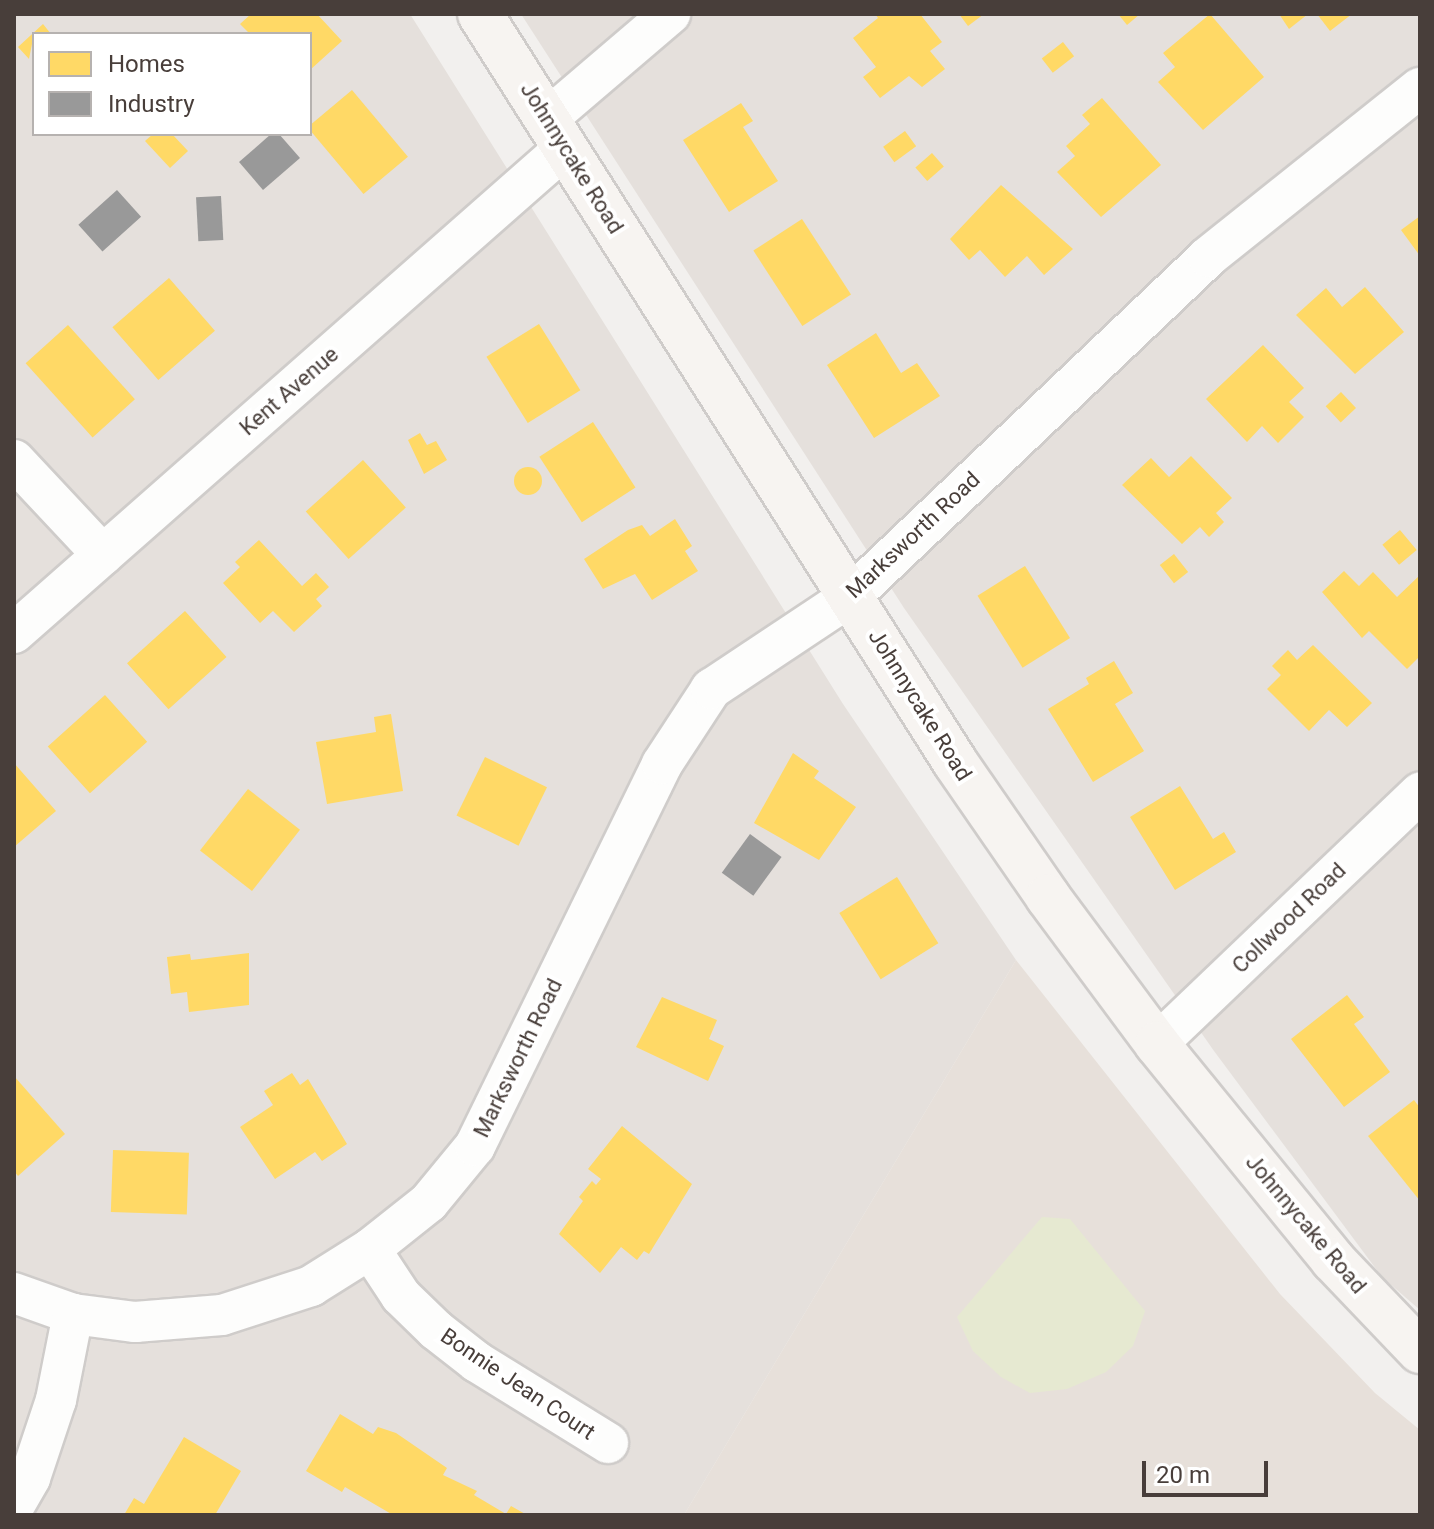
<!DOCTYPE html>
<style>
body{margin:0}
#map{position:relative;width:1434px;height:1529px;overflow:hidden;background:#f2f0ee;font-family:Roboto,sans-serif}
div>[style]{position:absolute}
.residential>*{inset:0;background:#e5e0dc}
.education>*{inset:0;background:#e7e0da}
.green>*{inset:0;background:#e6e9d1}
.homes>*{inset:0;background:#ffd966;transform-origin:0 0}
.round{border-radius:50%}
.industry>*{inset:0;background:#999;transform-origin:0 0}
.roads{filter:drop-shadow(2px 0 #cfccca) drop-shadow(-2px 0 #cfccca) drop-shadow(0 2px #cfccca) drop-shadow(0 -2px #cfccca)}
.street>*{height:40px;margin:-20px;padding:0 20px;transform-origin:20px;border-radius:20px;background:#fdfdfc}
.secondary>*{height:44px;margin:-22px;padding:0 22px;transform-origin:22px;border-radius:22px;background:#f7f4f1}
span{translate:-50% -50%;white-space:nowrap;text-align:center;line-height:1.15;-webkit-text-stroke:8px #fff;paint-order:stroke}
.street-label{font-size:22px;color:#483e3a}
.frame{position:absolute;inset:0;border:16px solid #483e3a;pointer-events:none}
.legend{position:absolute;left:32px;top:32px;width:280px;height:104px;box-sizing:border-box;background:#fff;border:2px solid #b6b2b0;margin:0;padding:10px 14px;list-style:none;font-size:24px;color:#483e3a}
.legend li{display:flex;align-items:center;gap:16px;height:40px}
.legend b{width:40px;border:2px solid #b6b2b0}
.scale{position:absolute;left:1142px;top:1461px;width:126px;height:36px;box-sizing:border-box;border:4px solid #483e3a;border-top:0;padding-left:10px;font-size:24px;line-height:28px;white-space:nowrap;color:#483e3a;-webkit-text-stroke:6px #fff;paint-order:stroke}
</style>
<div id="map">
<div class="residential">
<div style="clip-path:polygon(evenodd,14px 14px,410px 14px,843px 704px,1016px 960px,684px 1515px,14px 1515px,14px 14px,34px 34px,310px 34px,310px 134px,34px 134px,34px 34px)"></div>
<div style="clip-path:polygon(521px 14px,1420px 14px,1420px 1310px,1382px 1277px,1214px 1051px,904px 608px)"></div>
</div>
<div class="education">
<div style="clip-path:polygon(1016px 960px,1280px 1294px,1375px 1393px,1420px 1430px,1420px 1515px,684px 1515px)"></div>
</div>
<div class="green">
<div style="clip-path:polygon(1042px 1217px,1070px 1219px,1145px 1311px,1133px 1346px,1106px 1372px,1067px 1389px,1030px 1393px,1001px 1377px,973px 1351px,957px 1317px)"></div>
</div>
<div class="homes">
<div style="clip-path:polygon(251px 14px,317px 14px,342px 41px,310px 70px,310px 34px,250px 34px,240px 24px)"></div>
<div style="clip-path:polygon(875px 14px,920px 14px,942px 42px,930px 51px,945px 69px,922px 87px,909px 76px,880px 98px,863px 77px,876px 67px,853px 38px,878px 18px)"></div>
<div style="clip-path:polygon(959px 14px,984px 14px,968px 26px)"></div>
<div style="clip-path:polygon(1118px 14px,1140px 14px,1127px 25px)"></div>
<div style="clip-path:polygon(1210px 14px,1264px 77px,1203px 130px,1158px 82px,1175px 67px,1163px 53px)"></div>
<div style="clip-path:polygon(1279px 14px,1308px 14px,1289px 29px)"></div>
<div style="clip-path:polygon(1317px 14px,1352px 14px,1330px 31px)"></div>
<div style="clip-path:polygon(43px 24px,51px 34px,34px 34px,29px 59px,18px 47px)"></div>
<div style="left:1063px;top:42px;width:18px;height:27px;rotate:52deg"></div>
<div style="left:352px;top:90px;width:87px;height:58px;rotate:50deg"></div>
<div style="clip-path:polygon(1102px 98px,1161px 165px,1101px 217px,1057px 172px,1075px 156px,1066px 146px,1090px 124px,1082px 115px)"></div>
<div style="clip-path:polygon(741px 103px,753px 121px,743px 127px,778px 181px,729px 212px,683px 140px)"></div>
<div style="left:905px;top:131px;width:19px;height:27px;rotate:54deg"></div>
<div style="clip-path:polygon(153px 134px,172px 134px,188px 151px,170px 168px,145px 141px)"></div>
<div style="left:932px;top:153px;width:18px;height:22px;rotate:49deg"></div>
<div style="clip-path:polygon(1001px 185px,1073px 249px,1044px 275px,1027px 256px,1005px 277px,980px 250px,969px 260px,950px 239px)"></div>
<div style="clip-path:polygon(1420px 216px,1420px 256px,1401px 230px)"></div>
<div style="left:802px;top:219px;width:90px;height:58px;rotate:57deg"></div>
<div style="left:169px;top:278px;width:70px;height:75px;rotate:49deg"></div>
<div style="clip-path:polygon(1365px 287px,1404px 332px,1355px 374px,1296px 315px,1326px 288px,1342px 307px)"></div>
<div style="left:539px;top:324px;width:78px;height:62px;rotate:58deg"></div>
<div style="left:68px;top:325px;width:100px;height:57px;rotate:48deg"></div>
<div style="clip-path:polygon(876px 333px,901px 373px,917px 363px,940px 396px,874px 438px,827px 365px)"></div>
<div style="clip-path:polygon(1263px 345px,1304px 388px,1289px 402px,1304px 417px,1278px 443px,1262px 426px,1247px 442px,1206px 399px)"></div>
<div style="left:1341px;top:392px;width:22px;height:21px;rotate:47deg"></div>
<div style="left:593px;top:422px;width:78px;height:64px;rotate:57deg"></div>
<div style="clip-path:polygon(420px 433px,427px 445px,436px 441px,447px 460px,424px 474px,408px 440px)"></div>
<div style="clip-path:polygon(1191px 456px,1232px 498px,1216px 513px,1224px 522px,1209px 537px,1200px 527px,1182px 544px,1122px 485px,1151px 458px,1169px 477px)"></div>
<div style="left:363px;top:460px;width:64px;height:77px;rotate:48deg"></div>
<div class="round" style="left:514px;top:467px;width:28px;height:28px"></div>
<div style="clip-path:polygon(675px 519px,692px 546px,685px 551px,698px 571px,652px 600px,635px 574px,603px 589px,584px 559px,628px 530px,642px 525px,650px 536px)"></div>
<div style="left:1400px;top:530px;width:26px;height:23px;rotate:50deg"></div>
<div style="clip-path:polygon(259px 540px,302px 586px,316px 573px,329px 587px,316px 599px,322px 606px,294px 632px,273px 611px,260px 623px,223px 583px,240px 567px,235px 562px)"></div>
<div style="left:1174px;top:554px;width:23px;height:18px;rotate:52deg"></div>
<div style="left:1025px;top:566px;width:85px;height:56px;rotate:58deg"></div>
<div style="clip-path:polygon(1344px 571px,1359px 586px,1373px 572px,1397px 597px,1420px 575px,1420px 656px,1407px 669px,1369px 631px,1362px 638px,1322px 592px)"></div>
<div style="left:185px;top:611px;width:62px;height:78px;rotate:48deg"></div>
<div style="clip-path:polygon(1313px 645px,1372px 703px,1347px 727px,1329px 710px,1309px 731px,1267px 689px,1281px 675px,1272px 666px,1288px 650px,1297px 660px)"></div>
<div style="clip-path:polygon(1114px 661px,1133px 693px,1115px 704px,1144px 751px,1093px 782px,1048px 709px,1089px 684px,1086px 678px)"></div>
<div style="left:105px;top:695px;width:63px;height:77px;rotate:48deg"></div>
<div style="clip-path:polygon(391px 714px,403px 791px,327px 804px,316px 742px,376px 732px,374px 717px)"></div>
<div style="clip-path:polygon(793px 753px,819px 771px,814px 778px,856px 807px,819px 860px,754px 823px)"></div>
<div style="left:485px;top:757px;width:69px;height:65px;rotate:26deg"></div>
<div style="clip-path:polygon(14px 763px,56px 811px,14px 847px)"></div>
<div style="clip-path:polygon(1180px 786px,1213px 839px,1224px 832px,1236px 852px,1175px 890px,1130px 817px)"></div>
<div style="left:248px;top:789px;width:66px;height:78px;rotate:38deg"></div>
<div style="left:897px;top:877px;width:78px;height:68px;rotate:58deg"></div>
<div style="clip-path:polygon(249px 953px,249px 1005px,189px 1012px,187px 992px,171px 994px,167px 957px,190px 954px,191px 960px)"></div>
<div style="clip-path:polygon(1347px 995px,1364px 1017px,1354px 1024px,1390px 1072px,1344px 1107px,1291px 1039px)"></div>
<div style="clip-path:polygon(662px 997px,717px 1020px,709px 1039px,724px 1046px,708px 1081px,636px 1047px)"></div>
<div style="clip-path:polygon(292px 1073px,300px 1085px,308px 1079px,347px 1144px,322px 1161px,315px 1152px,275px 1179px,240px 1127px,273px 1105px,264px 1091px)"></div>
<div style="clip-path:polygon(14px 1076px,65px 1134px,18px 1176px,14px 1171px)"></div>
<div style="clip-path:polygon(1414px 1100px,1420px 1108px,1420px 1201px,1368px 1136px)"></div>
<div style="clip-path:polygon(622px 1126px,692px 1184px,649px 1254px,644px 1251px,637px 1260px,621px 1247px,600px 1273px,559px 1234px,583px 1201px,579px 1197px,592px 1181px,596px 1185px,601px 1179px,588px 1169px)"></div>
<div style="left:113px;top:1150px;width:76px;height:62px;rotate:2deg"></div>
<div style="clip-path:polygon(340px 1414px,373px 1434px,378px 1427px,396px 1433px,447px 1468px,443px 1475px,477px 1491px,474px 1495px,506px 1514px,511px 1506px,527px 1515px,393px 1515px,345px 1487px,342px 1492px,306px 1471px)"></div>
<div style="clip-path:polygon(184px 1437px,241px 1471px,215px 1515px,124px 1515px,134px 1498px,144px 1504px)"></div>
</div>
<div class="industry">
<div style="clip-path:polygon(271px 134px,279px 134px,300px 158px,263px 190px,239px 162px)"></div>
<div style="left:117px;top:190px;width:36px;height:52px;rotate:48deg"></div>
<div style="left:221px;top:196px;width:44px;height:25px;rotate:87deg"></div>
<div style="left:750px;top:834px;width:39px;height:48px;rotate:36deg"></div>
</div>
<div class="roads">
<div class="street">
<div style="left:547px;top:119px;width:162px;rotate:-40.5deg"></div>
<div style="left:14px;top:460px;width:130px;rotate:46.9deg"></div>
<div style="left:14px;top:633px;width:734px;rotate:-41.35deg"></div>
<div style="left:1157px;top:1044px;width:364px;rotate:-43.7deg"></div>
<div style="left:370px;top:1249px;width:56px;rotate:56.6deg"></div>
<div style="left:401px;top:1296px;width:49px;rotate:44.2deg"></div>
<div style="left:436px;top:1330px;width:52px;rotate:38deg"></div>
<div style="left:477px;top:1362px;width:154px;rotate:31.7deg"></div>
<div style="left:14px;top:1293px;width:63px;rotate:19.6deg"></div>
<div style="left:73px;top:1314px;width:63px;rotate:7.4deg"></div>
<div style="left:135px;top:1322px;width:87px;rotate:-4.6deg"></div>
<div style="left:222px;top:1315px;width:94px;rotate:-18deg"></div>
<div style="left:311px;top:1286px;width:70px;rotate:-32.1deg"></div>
<div style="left:370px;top:1249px;width:75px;rotate:-38.5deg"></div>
<div style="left:429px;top:1202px;width:72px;rotate:-50.6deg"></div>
<div style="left:475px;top:1146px;width:425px;rotate:-63.9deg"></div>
<div style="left:662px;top:764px;width:90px;rotate:-56.8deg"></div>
<div style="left:711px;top:689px;width:168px;rotate:-33.6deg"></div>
<div style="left:851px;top:596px;width:492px;rotate:-43.5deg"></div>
<div style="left:1208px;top:257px;width:271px;rotate:-38.6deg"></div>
<div style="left:14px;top:1506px;width:32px;rotate:-60deg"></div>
<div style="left:30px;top:1478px;width:82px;rotate:-71.6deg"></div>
<div style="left:56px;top:1400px;width:88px;rotate:-78.8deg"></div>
</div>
<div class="secondary">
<div style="left:480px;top:14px;width:886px;rotate:57.58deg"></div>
<div style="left:955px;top:762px;width:164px;rotate:55.4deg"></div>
<div style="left:1048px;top:897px;width:183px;rotate:53.4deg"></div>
<div style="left:1157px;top:1044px;width:279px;rotate:50.8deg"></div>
<div style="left:1333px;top:1260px;width:126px;rotate:46.3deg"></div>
</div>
</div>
<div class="street-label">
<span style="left:572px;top:158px;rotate:58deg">Johnnycake Road</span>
<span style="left:289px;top:391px;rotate:-41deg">Kent Avenue</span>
<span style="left:913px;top:535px;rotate:-43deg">Marksworth Road</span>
<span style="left:920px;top:705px;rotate:58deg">Johnnycake Road</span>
<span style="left:1289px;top:918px;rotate:-44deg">Collwood Road</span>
<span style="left:518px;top:1058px;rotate:-64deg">Marksworth Road</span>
<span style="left:1306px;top:1224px;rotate:50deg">Johnnycake Road</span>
<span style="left:518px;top:1384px;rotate:34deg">Bonnie Jean Court</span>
</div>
<div class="frame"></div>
<ul class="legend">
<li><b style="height:22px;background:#ffd966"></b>Homes</li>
<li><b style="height:22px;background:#999"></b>Industry</li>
</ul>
<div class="scale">20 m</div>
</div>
